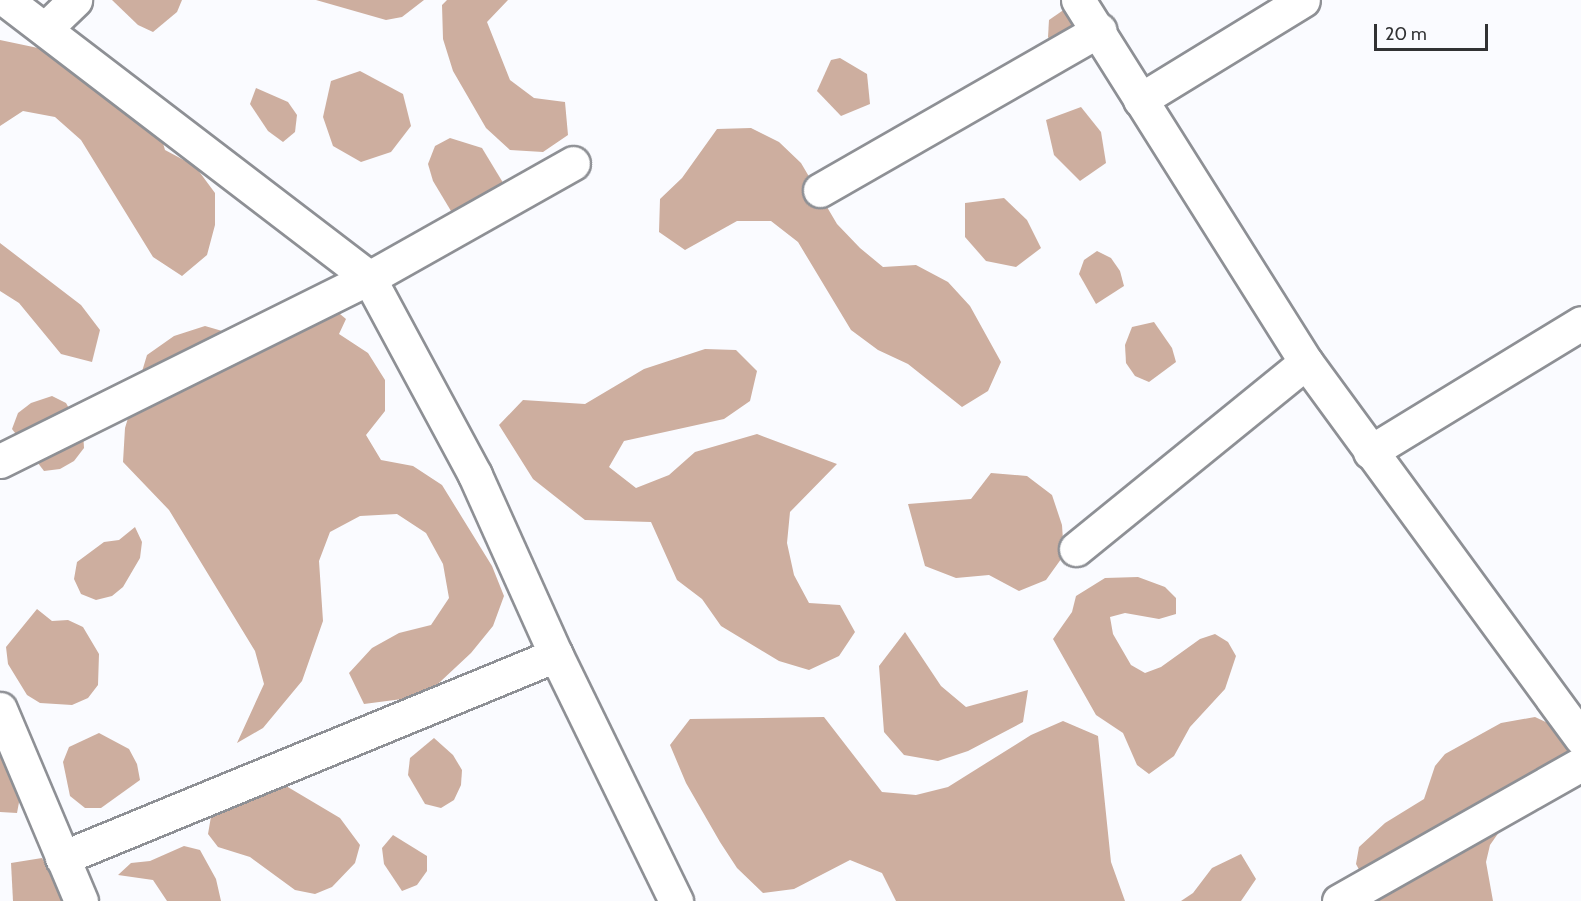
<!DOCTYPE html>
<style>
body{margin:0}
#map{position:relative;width:1581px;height:901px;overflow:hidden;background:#fafbff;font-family:Cabin,sans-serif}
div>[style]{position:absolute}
.forest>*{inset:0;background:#cdae9f}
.roads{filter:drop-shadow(2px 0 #8e9095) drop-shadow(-2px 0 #8e9095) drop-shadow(0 2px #8e9095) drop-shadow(0 -2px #8e9095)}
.minor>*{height:33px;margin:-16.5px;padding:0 16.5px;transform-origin:16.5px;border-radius:16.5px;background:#fff}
span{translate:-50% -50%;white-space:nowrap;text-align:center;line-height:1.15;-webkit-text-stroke:4.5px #fafbff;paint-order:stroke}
.scale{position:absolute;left:1374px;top:24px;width:114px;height:27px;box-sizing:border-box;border:3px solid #313234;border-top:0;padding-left:8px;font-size:18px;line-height:21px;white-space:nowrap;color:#313234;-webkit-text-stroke:4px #fafbff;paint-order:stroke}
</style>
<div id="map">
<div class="forest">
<div style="clip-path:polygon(112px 0,182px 0,177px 12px,153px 32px,138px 25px)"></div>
<div style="clip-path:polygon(316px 0,424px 0,402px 17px,386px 20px)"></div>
<div style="clip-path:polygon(447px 0,508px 0,487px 22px,510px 80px,534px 98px,565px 102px,568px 135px,543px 152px,510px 150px,486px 128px,453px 71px,443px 39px,442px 5px)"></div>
<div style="clip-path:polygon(1078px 9px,1093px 37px,1058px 51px,1048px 37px,1049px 20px,1062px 11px)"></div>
<div style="clip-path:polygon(0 40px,38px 48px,101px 51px,148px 92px,165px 150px,195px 166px,215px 193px,215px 225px,207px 255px,182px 276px,153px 257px,81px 140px,55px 117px,23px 111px,0 126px)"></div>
<div style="clip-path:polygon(840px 58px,867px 74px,870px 104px,841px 116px,817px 91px,831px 60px)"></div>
<div style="clip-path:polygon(360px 71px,403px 94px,411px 126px,391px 152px,361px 162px,333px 146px,323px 117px,331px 81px)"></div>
<div style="clip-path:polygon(256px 88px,288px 102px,297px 115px,295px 132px,283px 142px,268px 131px,250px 104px)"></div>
<div style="clip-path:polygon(1081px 107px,1101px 132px,1106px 163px,1080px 181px,1054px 155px,1046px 120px)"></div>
<div style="clip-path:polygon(751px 128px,779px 142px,801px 163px,837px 224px,860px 248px,883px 267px,916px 265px,948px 282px,970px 306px,1001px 362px,988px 391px,962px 407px,908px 364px,878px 350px,851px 330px,798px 242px,771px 221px,737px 221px,685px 250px,659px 232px,660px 199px,682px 178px,717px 129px)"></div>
<div style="clip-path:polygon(450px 138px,482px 148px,511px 196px,509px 212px,498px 226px,483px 235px,454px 216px,433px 181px,428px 164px,435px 146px)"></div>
<div style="clip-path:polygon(1004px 198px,1027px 220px,1041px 248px,1016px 267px,986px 261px,965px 237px,965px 203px)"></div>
<div style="clip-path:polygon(0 243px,81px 305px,100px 330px,92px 362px,61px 354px,19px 303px,0 291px)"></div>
<div style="clip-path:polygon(1097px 251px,1111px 258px,1120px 271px,1124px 286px,1096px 304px,1079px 274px,1084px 260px)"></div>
<div style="clip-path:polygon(322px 299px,346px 319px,339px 334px,368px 353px,385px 380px,385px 411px,366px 435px,381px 460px,413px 466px,442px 485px,492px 566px,504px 596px,493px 626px,471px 653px,425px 696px,364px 704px,349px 673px,372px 648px,399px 633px,431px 625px,449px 598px,443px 564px,426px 533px,397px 514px,360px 516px,330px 532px,319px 561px,323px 621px,302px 681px,263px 728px,237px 743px,264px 684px,255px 651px,169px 510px,123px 462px,125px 428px,147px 355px,174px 336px,205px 326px,236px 335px)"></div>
<div style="clip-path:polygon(1154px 322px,1172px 348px,1176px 362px,1149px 382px,1135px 376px,1126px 363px,1125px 345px,1132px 327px)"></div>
<div style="clip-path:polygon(705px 349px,736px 350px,757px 371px,750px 401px,724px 419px,624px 441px,609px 467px,636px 488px,669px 475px,695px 452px,757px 434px,837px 464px,790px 512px,787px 543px,794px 575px,809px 603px,840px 605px,855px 632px,839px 656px,809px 670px,779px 661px,721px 626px,702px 599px,677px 580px,651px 522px,585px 520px,533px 479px,499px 425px,523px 400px,585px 404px,644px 369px)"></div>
<div style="clip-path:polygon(52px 396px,66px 403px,83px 433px,84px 448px,74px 461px,60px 469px,44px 471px,12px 429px,18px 413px,31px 403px)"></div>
<div style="clip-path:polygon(991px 473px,1027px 476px,1052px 495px,1062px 525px,1064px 555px,1046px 580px,1019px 591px,989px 575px,956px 578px,925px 566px,908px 504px,971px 499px)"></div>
<div style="clip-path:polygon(135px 527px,142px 542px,140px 558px,123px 587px,112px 596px,96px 600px,81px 594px,74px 579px,77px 562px,104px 542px,119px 540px)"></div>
<div style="clip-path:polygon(1138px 577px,1165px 587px,1176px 598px,1176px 614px,1159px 619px,1125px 613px,1110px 617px,1113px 634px,1131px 665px,1145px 673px,1161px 667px,1200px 639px,1215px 634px,1228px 642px,1236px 656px,1225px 689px,1190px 727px,1174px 756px,1149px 774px,1137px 765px,1123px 733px,1096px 715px,1053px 639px,1072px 612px,1076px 596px,1105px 578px)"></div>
<div style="clip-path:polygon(37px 609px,52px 621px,68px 620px,83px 627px,99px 654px,98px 685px,88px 698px,72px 705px,40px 703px,27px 695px,8px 664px,6px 647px)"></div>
<div style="clip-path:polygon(905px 632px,941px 686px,966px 707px,1028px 690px,1023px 722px,968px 751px,938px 761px,904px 755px,884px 732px,879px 666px)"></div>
<div style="clip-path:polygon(824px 717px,882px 792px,916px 795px,948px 787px,1031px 735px,1063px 721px,1098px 736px,1111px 862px,1125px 901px,896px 901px,882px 873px,850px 860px,794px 889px,763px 893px,737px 868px,720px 842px,686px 783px,670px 745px,690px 719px)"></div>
<div style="clip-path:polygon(1535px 717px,1565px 731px,1574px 743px,1574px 760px,1511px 815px,1490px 845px,1486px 862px,1493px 901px,1376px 901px,1356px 864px,1359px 847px,1385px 823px,1424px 799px,1435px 766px,1445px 754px,1501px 723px)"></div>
<div style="clip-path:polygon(99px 733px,129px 749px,137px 764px,140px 780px,101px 808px,85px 808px,70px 796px,63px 762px,69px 747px)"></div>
<div style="clip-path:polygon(434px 738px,453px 755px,462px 770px,461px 785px,454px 800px,441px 808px,425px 804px,408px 775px,410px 758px)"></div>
<div style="clip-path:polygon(0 744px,20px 797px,17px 813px,0 812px)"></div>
<div style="clip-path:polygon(276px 780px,340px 818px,360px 845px,355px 863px,332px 887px,315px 894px,295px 890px,250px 857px,218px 847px,208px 834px,214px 799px)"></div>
<div style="clip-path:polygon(393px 835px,427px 856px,427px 871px,417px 885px,402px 891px,384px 864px,382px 848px)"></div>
<div style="clip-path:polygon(184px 846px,200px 850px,216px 879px,221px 901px,167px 901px,153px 880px,118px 875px,131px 863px,150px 861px)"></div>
<div style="clip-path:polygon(1241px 854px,1256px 879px,1241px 901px,1181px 901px,1193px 893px,1212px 868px)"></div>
<div style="clip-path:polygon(42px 858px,67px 901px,13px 901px,11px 863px)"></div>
</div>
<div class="roads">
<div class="minor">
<div style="left:6px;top:0;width:457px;rotate:37.4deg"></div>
<div style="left:369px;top:278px;width:224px;rotate:61.7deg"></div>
<div style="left:475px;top:475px;width:197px;rotate:65.8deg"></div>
<div style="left:556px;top:655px;width:274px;rotate:64deg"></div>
<div style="left:1078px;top:0;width:428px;rotate:57.8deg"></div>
<div style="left:1306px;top:362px;width:466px;rotate:53.8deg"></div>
<div style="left:45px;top:29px;width:42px;rotate:-44deg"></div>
<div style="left:1140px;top:100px;width:191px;rotate:-31.5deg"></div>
<div style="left:820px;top:190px;width:322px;rotate:-29.8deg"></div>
<div style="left:1370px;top:452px;width:247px;rotate:-31.4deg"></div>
<div style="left:0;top:461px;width:412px;rotate:-26.4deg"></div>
<div style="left:369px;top:278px;width:234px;rotate:-29.4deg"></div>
<div style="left:1076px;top:549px;width:296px;rotate:-39.1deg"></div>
<div style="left:0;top:709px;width:208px;rotate:67.1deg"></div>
<div style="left:62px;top:858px;width:534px;rotate:-22.34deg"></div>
<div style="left:1339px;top:901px;width:278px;rotate:-29.5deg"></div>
</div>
</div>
<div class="scale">20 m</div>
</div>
